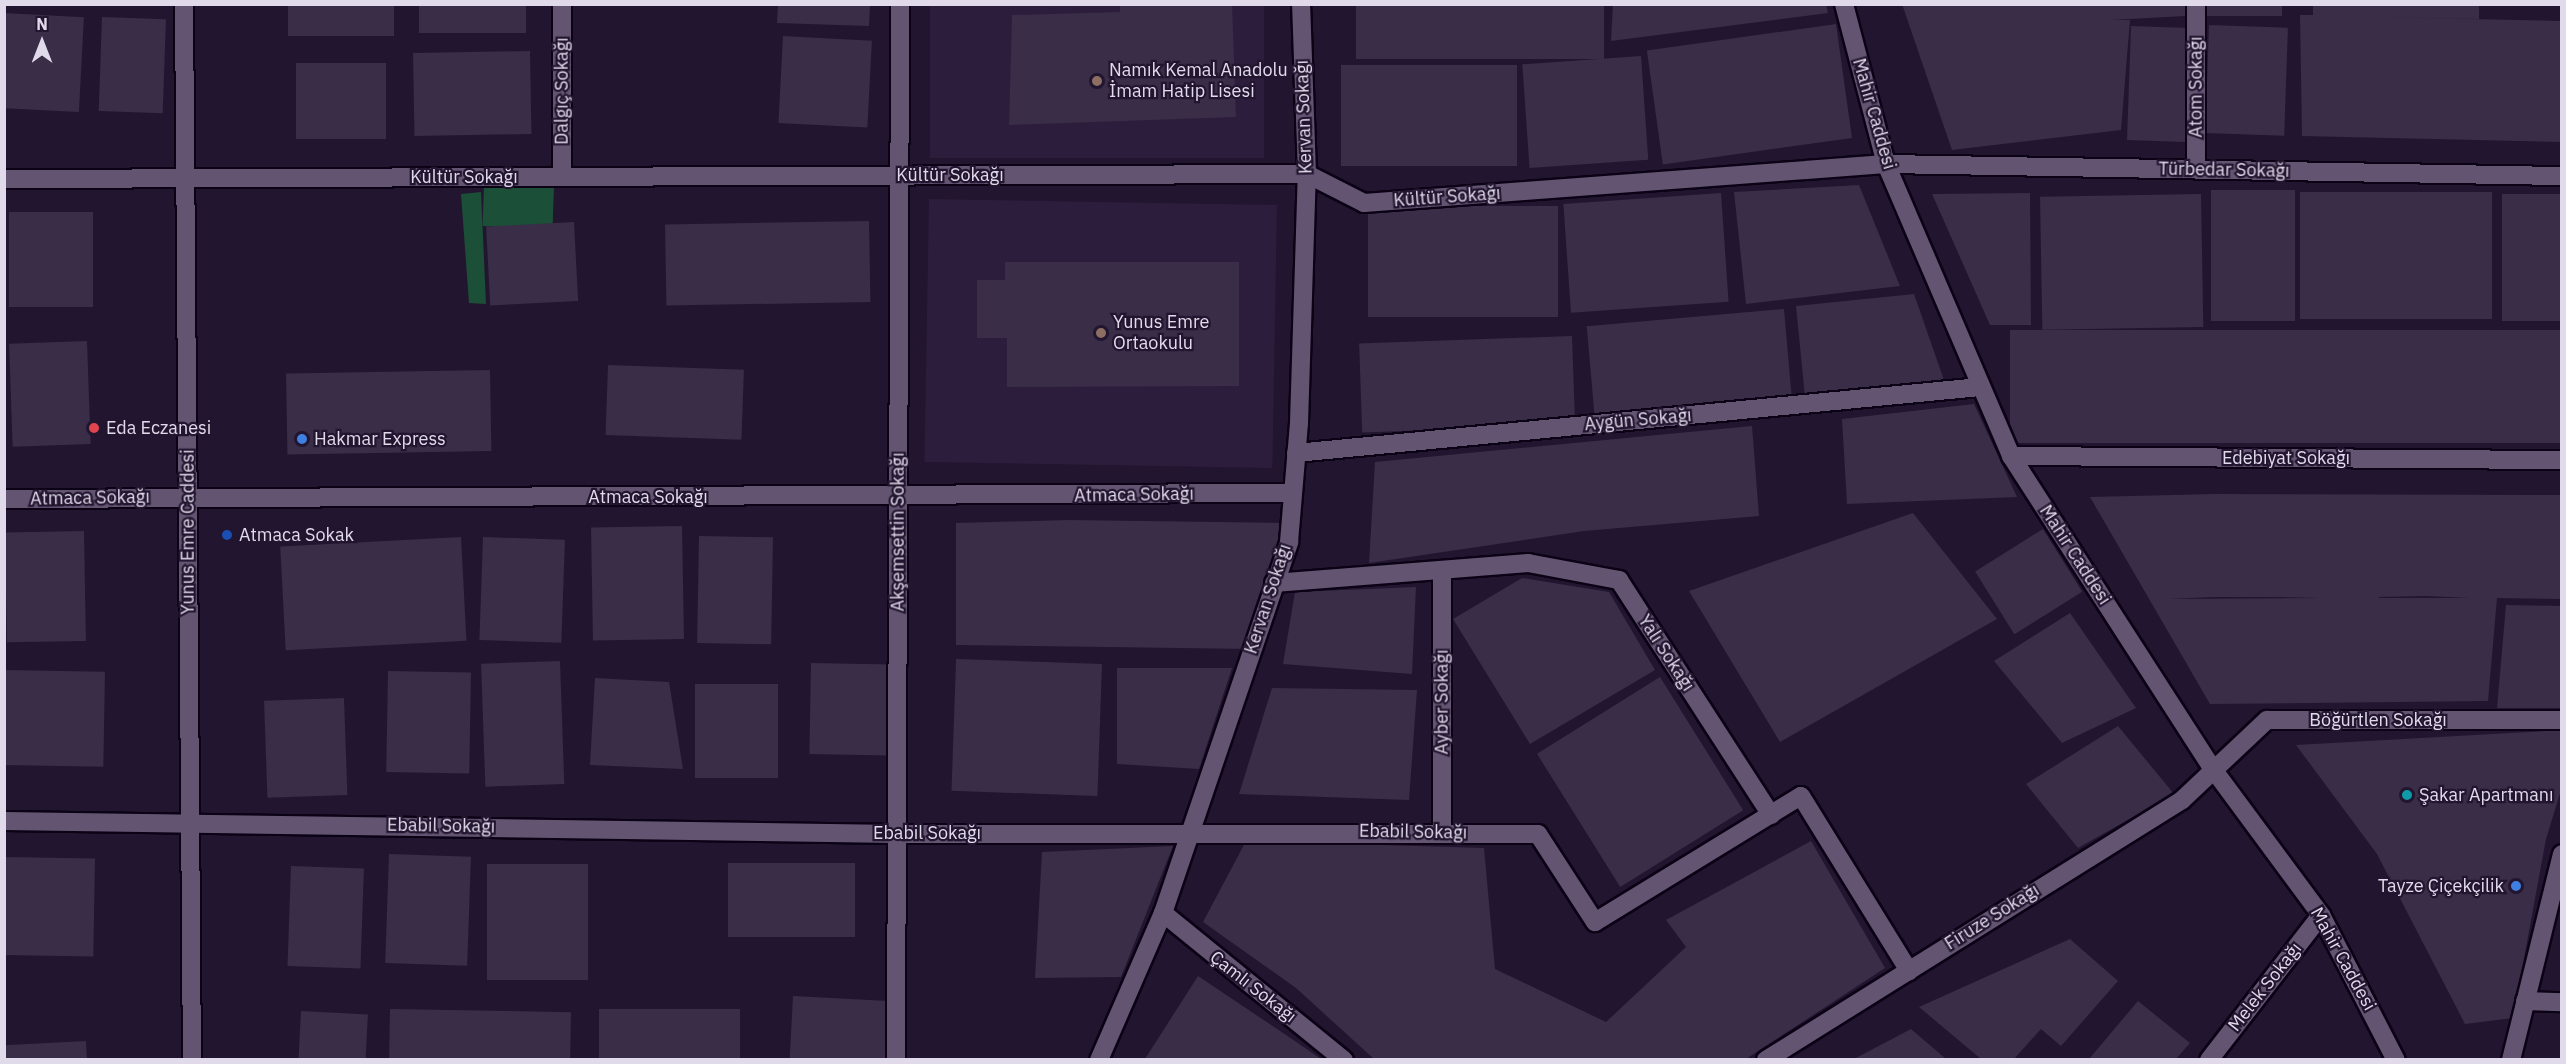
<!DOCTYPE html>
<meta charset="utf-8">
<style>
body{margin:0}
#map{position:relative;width:2566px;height:1064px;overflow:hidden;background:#22152f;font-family:"IBM Plex Sans",sans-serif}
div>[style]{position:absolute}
.built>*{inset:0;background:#2c1d3c;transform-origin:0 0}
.green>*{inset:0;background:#1c4f37;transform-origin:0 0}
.building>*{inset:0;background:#3a2d48;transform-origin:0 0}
.roads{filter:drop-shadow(2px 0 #0b0216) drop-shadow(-2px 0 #0b0216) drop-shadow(0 2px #0b0216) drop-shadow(0 -2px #0b0216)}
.street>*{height:18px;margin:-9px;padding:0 9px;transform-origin:9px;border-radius:9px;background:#635572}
.secondary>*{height:18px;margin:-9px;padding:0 9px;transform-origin:9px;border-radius:9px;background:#635572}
.dots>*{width:16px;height:16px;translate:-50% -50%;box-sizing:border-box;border:3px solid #22152f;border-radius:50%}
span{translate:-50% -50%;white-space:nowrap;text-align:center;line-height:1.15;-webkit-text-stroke:4.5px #22152f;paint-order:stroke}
.poi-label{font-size:18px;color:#e1daeb}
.left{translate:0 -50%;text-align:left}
.right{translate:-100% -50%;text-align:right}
.street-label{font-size:18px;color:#e1daeb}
.frame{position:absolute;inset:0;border:6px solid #e1daeb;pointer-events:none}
.north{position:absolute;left:12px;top:12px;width:60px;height:60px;-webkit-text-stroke:4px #22152f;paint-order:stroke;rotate:0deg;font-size:16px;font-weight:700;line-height:24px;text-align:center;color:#e1daeb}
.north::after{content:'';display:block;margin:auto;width:21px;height:27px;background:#e1daeb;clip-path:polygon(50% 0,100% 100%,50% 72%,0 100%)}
</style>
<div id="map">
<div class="built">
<div style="left:930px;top:5px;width:334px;height:153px"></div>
<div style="left:929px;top:199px;width:348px;height:263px;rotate:1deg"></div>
</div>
<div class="green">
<div style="left:484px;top:185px;width:70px;height:41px;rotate:2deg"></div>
<div style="clip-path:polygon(481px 192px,486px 304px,469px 303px,461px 194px)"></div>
</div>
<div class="building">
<div style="left:288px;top:4px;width:106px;height:32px"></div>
<div style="left:419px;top:4px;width:107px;height:29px"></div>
<div style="clip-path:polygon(778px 4px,870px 4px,869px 26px,777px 23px)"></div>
<div style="clip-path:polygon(1120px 4px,1232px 4px,1236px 117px,1009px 125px,1012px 15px,1120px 12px)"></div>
<div style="left:1356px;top:4px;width:248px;height:55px"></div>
<div style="clip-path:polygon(1613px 4px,1826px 4px,1828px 13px,1611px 41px)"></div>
<div style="clip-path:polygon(1902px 4px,2185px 4px,2185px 16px,2111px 20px,2130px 20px,2121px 130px,1952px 150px)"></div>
<div style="clip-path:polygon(2313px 4px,2479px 4px,2479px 19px,2373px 17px,2562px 21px,2562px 142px,2302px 136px,2300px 15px,2313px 15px)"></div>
<div style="left:2206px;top:5px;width:76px;height:11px"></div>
<div style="left:4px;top:13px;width:80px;height:95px;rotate:3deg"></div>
<div style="left:102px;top:17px;width:64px;height:94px;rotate:2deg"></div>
<div style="left:1836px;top:24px;width:115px;height:191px;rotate:82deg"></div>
<div style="left:2209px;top:25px;width:79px;height:108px;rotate:2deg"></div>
<div style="left:2131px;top:26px;width:59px;height:114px;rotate:2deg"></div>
<div style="left:783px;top:36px;width:89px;height:87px;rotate:3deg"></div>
<div style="left:530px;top:51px;width:83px;height:117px;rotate:89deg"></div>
<div style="left:1641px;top:56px;width:104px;height:119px;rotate:86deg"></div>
<div style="left:386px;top:63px;width:76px;height:90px;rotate:90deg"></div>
<div style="left:1341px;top:65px;width:176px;height:101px"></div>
<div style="clip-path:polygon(1859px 185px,1900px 286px,1746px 304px,1734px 192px)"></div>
<div style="left:2295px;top:190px;width:131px;height:84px;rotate:90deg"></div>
<div style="left:2492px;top:192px;width:127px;height:192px;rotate:90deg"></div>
<div style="left:1721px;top:193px;width:109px;height:158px;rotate:86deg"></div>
<div style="clip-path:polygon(2030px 193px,2031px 325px,1990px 325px,1932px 194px)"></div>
<div style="left:2201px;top:194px;width:133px;height:161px;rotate:89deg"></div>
<div style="left:2502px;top:194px;width:60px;height:127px"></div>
<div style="left:1368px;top:206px;width:190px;height:111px"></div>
<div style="left:9px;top:212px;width:84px;height:95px"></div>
<div style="left:869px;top:221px;width:81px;height:204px;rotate:89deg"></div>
<div style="left:574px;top:222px;width:79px;height:88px;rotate:87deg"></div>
<div style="clip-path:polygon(1005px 262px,1239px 262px,1239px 386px,1007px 387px,1007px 338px,977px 338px,977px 280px,1005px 280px)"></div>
<div style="clip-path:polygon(1914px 294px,1945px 383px,1805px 397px,1796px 306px)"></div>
<div style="left:1784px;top:309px;width:88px;height:198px;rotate:85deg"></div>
<div style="left:2562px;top:330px;width:113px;height:552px;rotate:90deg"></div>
<div style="left:1572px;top:336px;width:89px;height:213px;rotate:88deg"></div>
<div style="left:87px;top:341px;width:103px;height:78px;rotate:88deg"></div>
<div style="left:608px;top:365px;width:136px;height:70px;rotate:2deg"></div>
<div style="left:490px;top:370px;width:81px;height:204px;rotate:89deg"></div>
<div style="clip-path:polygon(1974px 404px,2017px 497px,1847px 504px,1842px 419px)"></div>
<div style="clip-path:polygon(1752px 426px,1759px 516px,1584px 531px,1369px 563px,1375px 462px)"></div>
<div style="clip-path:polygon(evenodd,2215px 494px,2562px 495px,2562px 599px,2497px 598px,2488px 701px,2210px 704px,2090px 497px,2215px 494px,2426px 596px,2470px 598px,2379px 598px,2379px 597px,2426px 596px,2215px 494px,2214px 597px,2281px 597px,2321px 598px,2168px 599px,2214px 597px)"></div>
<div style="clip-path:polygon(1913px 513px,1997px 619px,1780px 742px,1689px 591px)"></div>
<div style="clip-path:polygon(1068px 520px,1282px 523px,1252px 649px,956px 645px,956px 523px)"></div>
<div style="left:682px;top:526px;width:113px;height:91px;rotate:89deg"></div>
<div style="left:2043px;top:529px;width:74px;height:80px;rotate:58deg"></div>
<div style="left:84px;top:531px;width:110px;height:79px;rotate:89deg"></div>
<div style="left:699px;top:536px;width:74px;height:107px;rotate:1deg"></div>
<div style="left:461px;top:537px;width:104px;height:181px;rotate:87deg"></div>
<div style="left:483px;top:537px;width:82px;height:103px;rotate:2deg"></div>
<div style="clip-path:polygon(1522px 578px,1609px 592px,1655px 670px,1530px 744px,1453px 619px)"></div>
<div style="clip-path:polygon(1416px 587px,1412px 674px,1283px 664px,1295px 592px)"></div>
<div style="clip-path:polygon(2506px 605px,2562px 606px,2562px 708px,2497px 708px)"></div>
<div style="clip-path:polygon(2070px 613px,2136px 708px,2062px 743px,1994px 661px)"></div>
<div style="left:560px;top:661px;width:123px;height:79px;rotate:88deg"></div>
<div style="left:811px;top:663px;width:81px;height:91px;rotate:1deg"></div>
<div style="left:1102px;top:664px;width:132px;height:146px;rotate:92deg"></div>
<div style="clip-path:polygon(1117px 668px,1232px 668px,1199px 769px,1117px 764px)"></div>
<div style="left:4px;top:670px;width:101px;height:95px;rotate:1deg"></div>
<div style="left:388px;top:671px;width:83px;height:101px;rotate:1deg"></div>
<div style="left:1660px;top:677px;width:157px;height:145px;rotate:58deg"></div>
<div style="clip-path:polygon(595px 678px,669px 682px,683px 769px,590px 765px)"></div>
<div style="left:695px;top:684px;width:83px;height:94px"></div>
<div style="clip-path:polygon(1272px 688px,1417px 690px,1409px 800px,1239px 794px)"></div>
<div style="left:344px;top:698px;width:97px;height:80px;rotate:88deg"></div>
<div style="clip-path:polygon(2118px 726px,2174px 794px,2078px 848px,2026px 784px)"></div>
<div style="clip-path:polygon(2562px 730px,2562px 787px,2546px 839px,2513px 1018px,2465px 1024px,2377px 854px,2296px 745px)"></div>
<div style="clip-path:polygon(1246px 841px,1484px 848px,1495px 969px,1606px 1022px,1686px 947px,1666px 920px,1811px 841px,1885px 968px,1746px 1059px,1374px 1059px,1296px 988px,1203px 922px)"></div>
<div style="clip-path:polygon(1173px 846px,1121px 977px,1035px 978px,1042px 852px)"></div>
<div style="left:389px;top:854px;width:82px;height:109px;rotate:2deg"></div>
<div style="left:4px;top:857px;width:91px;height:98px;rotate:1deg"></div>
<div style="left:728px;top:863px;width:127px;height:74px"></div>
<div style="left:487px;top:864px;width:101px;height:116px"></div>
<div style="left:291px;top:866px;width:73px;height:100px;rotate:2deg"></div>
<div style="clip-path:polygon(2070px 939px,2118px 981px,2061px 1046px,2041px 1029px,2014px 1059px,1981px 1059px,1919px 1007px)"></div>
<div style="clip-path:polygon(1198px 976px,1292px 1039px,1321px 1059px,1145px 1059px)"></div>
<div style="left:793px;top:996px;width:100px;height:63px;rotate:3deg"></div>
<div style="clip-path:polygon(2138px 1001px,2190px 1043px,2176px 1059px,2089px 1059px)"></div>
<div style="left:390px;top:1009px;width:181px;height:50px;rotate:1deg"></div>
<div style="left:599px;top:1009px;width:141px;height:50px"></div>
<div style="left:301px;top:1011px;width:67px;height:48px;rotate:3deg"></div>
<div style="clip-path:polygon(1911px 1029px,1946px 1059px,1854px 1059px)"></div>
<div style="left:86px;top:1041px;width:18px;height:82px;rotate:87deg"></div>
</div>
<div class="roads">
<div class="street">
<div style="left:562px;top:4px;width:173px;rotate:90deg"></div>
<div style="left:1844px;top:4px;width:165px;rotate:75.3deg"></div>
<div style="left:1886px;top:164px;width:318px;rotate:66.8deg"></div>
<div style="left:2011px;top:456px;width:373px;rotate:57.2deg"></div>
<div style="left:2213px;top:769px;width:182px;rotate:53.5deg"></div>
<div style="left:2321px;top:915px;width:163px;rotate:62.7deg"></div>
<div style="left:2196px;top:169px;width:165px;rotate:-90deg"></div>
<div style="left:4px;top:179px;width:1303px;rotate:-0.22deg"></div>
<div style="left:1307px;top:174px;width:64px;rotate:27deg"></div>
<div style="left:1364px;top:203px;width:523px;rotate:-4.27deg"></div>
<div style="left:1886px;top:164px;width:676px;rotate:1.02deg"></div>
<div style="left:1296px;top:453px;width:687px;rotate:-5.51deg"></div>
<div style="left:2011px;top:456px;width:551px;rotate:0.42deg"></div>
<div style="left:4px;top:499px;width:1288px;rotate:-0.27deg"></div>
<div style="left:1442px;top:571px;width:261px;rotate:90deg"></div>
<div style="left:1274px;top:583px;width:255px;rotate:-4.5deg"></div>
<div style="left:1528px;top:563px;width:93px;rotate:10.6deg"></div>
<div style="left:1619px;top:580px;width:280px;rotate:57.1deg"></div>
<div style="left:4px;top:821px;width:893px;rotate:0.83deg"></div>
<div style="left:897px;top:834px;width:641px"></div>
<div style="left:1538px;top:834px;width:105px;rotate:57.1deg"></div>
<div style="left:1595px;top:922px;width:241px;rotate:-31.5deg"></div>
<div style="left:1801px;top:796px;width:206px;rotate:58.3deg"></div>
<div style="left:1163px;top:913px;width:233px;rotate:39.1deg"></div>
<div style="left:2525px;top:1001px;width:37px;rotate:2deg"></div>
<div style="left:896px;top:1060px;width:1056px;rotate:-89.78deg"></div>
<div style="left:1099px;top:1060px;width:160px;rotate:-66.5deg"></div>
<div style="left:1163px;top:913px;width:392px;rotate:-71.2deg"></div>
<div style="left:1289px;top:542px;width:119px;rotate:-85.2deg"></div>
<div style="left:1299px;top:423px;width:249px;rotate:-88.2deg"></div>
<div style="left:1307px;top:174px;width:170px;rotate:-92deg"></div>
<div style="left:1766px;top:1060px;width:491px;rotate:-32deg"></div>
<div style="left:2182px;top:800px;width:117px;rotate:-43.3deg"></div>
<div style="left:2267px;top:720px;width:295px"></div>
<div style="left:2209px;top:1060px;width:183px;rotate:-52.3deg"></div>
</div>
<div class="secondary">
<div style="left:184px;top:4px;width:1056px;rotate:89.57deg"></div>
<div style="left:2511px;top:1060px;width:212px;rotate:-76.1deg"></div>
</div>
</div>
<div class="dots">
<div style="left:1097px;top:81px;background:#8d6e63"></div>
<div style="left:1101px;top:333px;background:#8d6e63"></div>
<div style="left:94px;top:428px;background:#e0444e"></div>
<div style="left:302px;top:439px;background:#3f7fe0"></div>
<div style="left:227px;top:535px;background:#1a4fb4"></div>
<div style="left:2407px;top:795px;background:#0f9aa8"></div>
<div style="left:2516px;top:886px;background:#3f7fe0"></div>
</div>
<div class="poi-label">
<span class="left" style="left:1109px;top:81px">Namık Kemal Anadolu<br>İmam Hatip Lisesi</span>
<span class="left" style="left:1113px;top:333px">Yunus Emre<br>Ortaokulu</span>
<span class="left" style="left:106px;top:428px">Eda Eczanesi</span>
<span class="left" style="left:314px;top:439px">Hakmar Express</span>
<span class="left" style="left:239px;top:535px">Atmaca Sokak</span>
<span class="left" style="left:2419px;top:795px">Şakar Apartmanı</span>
<span class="right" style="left:2504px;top:886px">Tayze Çiçekçilik</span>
</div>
<div class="street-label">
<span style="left:2196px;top:87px;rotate:-90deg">Atom Sokağı</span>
<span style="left:562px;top:91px;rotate:-90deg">Dalgıç Sokağı</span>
<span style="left:1874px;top:114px;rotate:74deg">Mahir Caddesi</span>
<span style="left:1304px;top:117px;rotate:-92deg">Kervan Sokağı</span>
<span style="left:2224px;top:170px;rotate:1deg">Türbedar Sokağı</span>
<span style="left:950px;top:175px">Kültür Sokağı</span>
<span style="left:464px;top:177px">Kültür Sokağı</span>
<span style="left:1447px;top:197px;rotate:-4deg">Kültür Sokağı</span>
<span style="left:1638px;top:420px;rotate:-5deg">Aygün Sokağı</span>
<span style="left:2286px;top:458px">Edebiyat Sokağı</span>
<span style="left:1134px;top:495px;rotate:-1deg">Atmaca Sokağı</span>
<span style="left:648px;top:497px">Atmaca Sokağı</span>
<span style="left:90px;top:498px;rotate:-1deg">Atmaca Sokağı</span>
<span style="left:188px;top:532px;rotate:-90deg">Yunus Emre Caddesi</span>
<span style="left:898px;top:532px;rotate:-90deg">Akşemsettin Sokağı</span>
<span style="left:2075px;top:555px;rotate:57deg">Mahir Caddesi</span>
<span style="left:1268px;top:599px;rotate:-72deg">Kervan Sokağı</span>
<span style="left:1666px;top:653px;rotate:57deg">Yalı Sokağı</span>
<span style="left:1442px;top:702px;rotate:-90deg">Ayber Sokağı</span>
<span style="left:2378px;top:720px">Böğürtlen Sokağı</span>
<span style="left:441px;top:826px;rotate:1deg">Ebabil Sokağı</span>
<span style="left:1413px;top:832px;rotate:1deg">Ebabil Sokağı</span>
<span style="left:927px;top:833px">Ebabil Sokağı</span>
<span style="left:1992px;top:917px;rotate:-32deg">Firuze Sokağı</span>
<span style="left:2343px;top:959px;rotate:61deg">Mahir Caddesi</span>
<span style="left:1253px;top:987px;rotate:38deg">Çamlı Sokağı</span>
<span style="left:2265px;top:987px;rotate:-52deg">Melek Sokağı</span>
</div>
<div class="frame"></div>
<div class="north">N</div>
</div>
